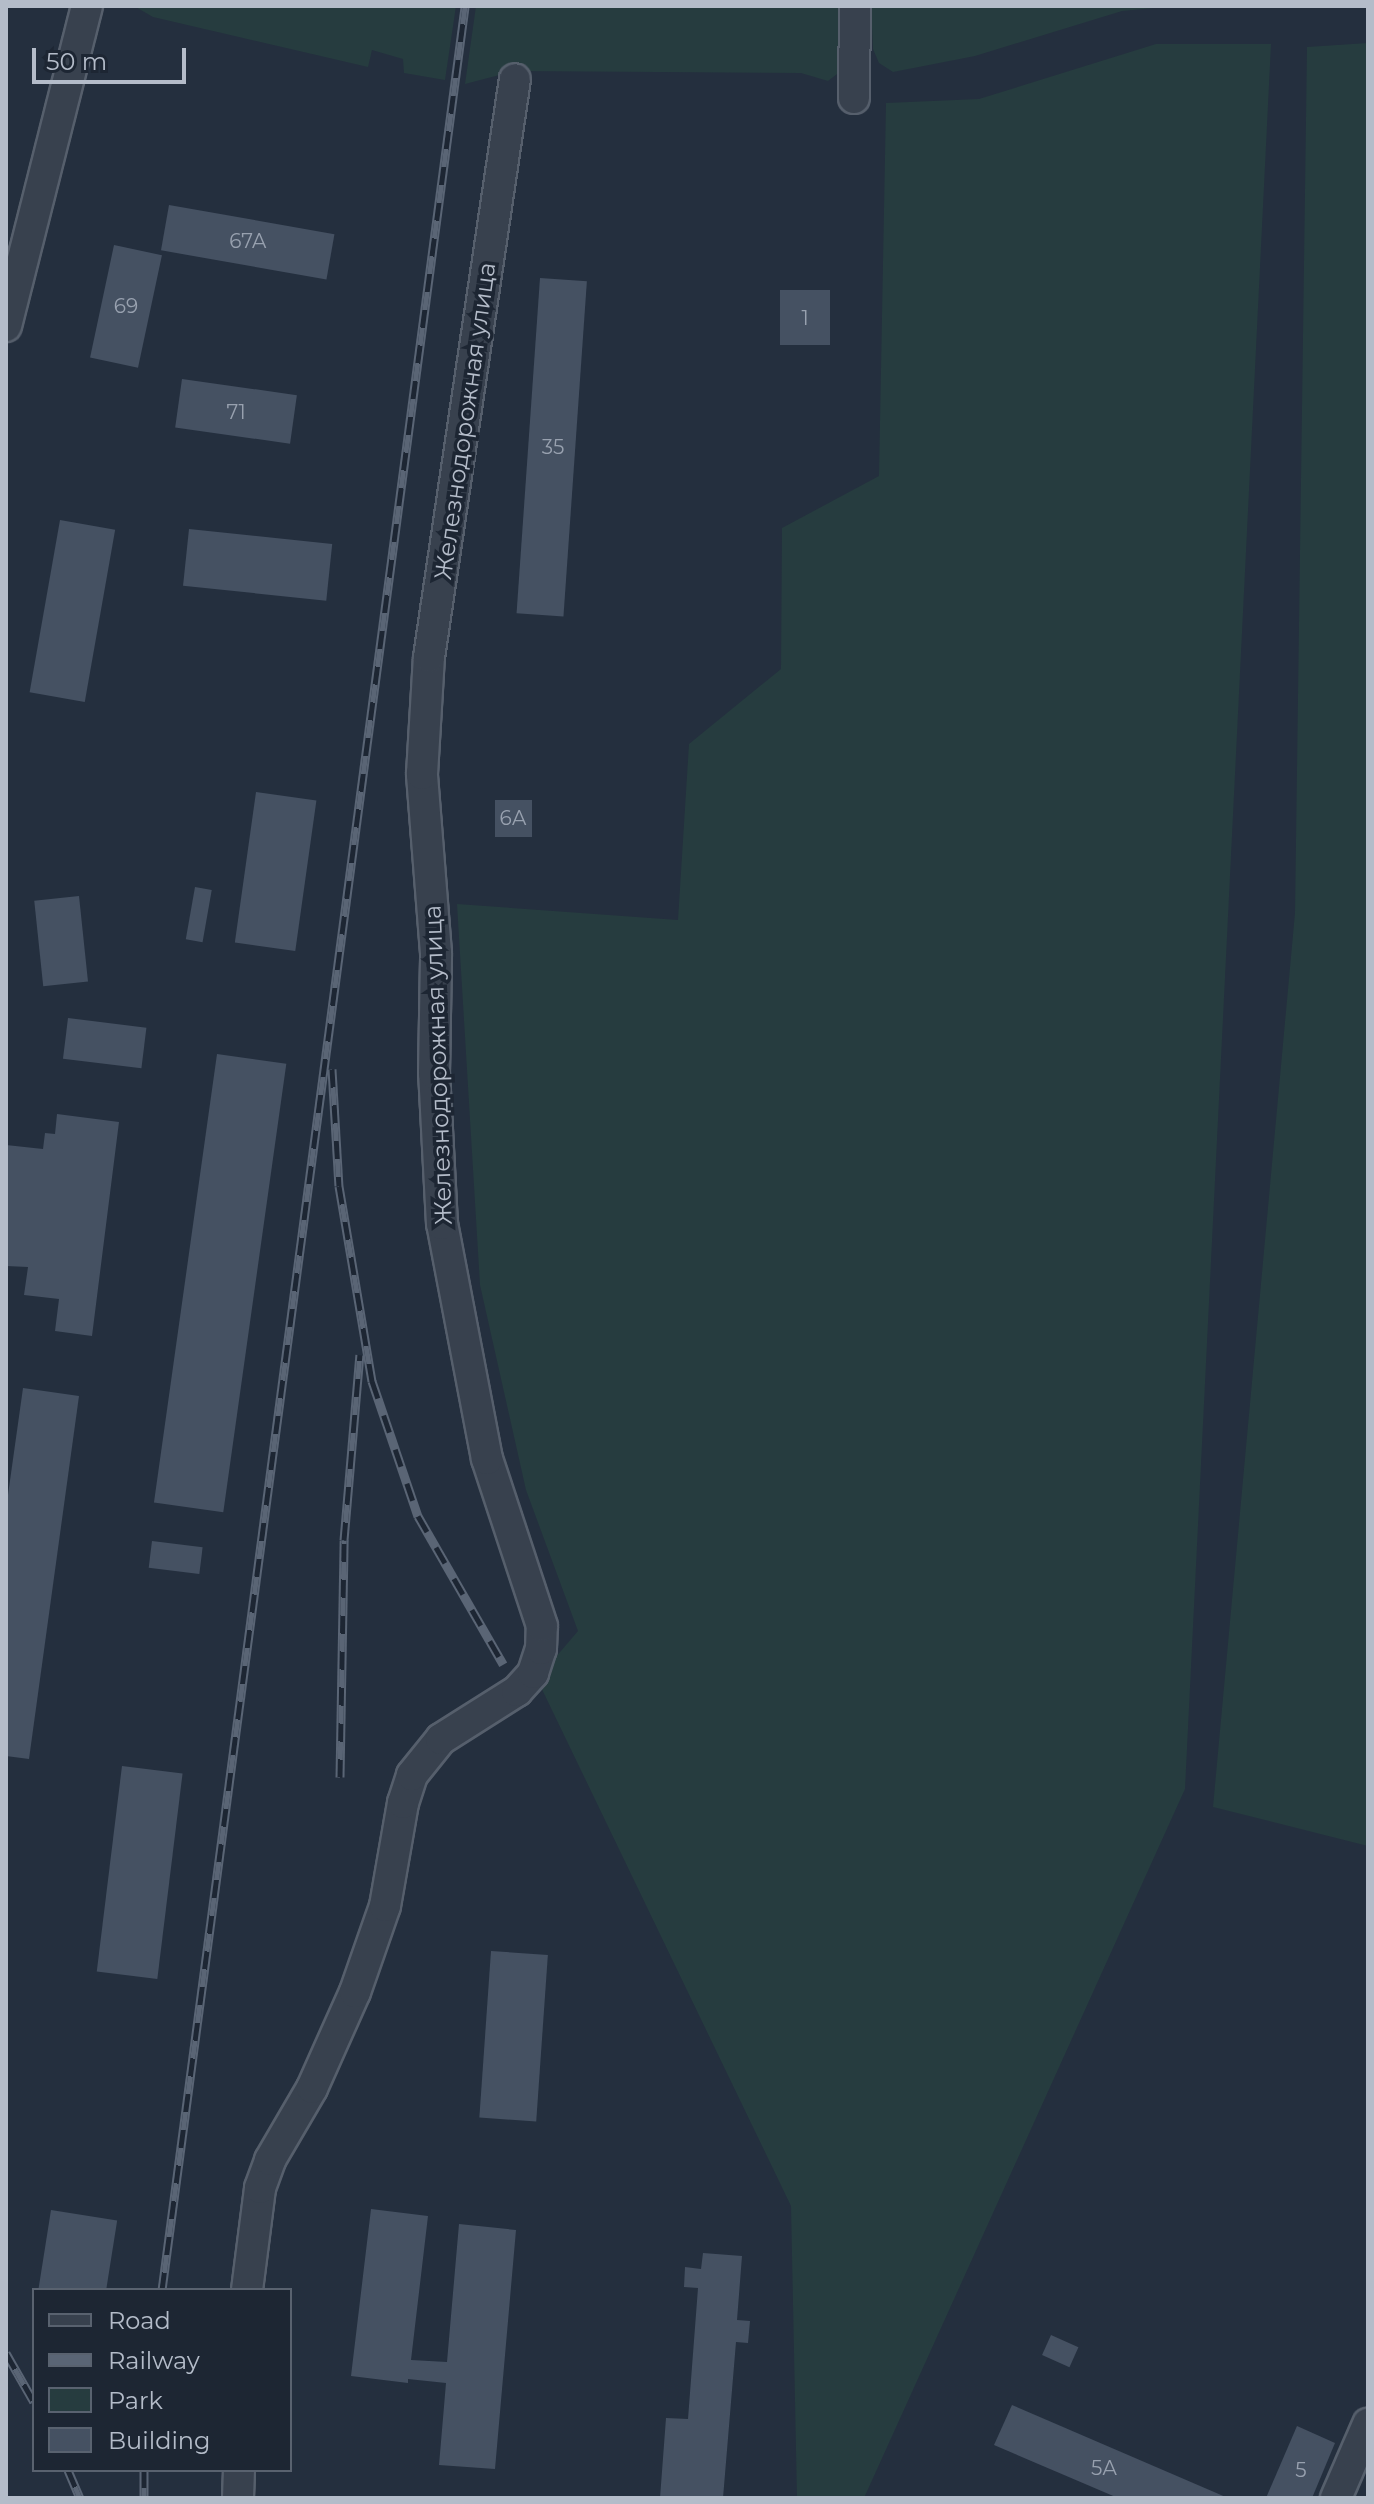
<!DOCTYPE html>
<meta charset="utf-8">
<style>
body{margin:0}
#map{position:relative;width:1374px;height:2504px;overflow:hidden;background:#242f3e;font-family:Montserrat,sans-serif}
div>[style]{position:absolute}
.green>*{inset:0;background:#263c3f}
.building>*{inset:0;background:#455162;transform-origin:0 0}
.roads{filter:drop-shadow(2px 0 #565f6c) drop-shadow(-2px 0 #565f6c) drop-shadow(0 2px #565f6c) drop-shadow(0 -2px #565f6c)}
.minor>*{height:30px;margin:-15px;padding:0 15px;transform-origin:15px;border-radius:15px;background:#38414e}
.rail>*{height:9px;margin-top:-4.5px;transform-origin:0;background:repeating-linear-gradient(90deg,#1d2633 0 18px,#5a6575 0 36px);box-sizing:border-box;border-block:2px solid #5a6575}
span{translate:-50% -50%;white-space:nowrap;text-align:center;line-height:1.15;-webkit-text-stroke:7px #1d2633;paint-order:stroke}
.number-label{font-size:20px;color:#98a1af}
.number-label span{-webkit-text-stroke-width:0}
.street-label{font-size:24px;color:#b4bcc9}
.frame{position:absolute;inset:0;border:8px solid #b4bcc9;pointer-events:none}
.legend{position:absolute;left:32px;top:2288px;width:260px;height:184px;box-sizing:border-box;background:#1d2633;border:2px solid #59626f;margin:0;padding:10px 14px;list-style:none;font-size:24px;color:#b4bcc9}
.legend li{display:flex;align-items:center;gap:16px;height:40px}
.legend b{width:40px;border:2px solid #59626f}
.scale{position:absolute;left:32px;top:48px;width:154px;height:36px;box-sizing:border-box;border:4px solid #b4bcc9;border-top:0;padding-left:10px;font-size:24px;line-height:28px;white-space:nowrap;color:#b4bcc9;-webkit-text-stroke:6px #1d2633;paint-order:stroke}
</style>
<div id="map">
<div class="green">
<div style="clip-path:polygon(134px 6px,456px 6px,445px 80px,404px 73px,403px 59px,372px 50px,368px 67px,153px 17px)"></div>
<div style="clip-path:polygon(476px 6px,842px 6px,841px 71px,828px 81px,801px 73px,515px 71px,465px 84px)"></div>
<div style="clip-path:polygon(871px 6px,1175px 6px,1122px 11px,975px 56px,893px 72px,879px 63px,873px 49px)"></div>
<div style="clip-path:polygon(1368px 43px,1368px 1846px,1213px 1807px,1295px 913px,1307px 47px)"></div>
<div style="clip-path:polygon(1156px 44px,1271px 44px,1185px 1789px,864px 2498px,797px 2498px,791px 2206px,537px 1679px,578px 1631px,526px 1490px,480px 1285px,457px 904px,678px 920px,689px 744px,781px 669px,782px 528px,879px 476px,886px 103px,979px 99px)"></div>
</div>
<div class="building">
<div style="left:169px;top:205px;width:168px;height:46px;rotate:10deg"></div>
<div style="left:114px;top:245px;width:49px;height:115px;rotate:12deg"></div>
<div style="left:540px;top:278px;width:47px;height:336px;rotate:4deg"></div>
<div style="left:780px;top:290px;width:50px;height:55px"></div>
<div style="left:182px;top:379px;width:116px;height:49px;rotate:8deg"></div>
<div style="left:60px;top:520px;width:56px;height:175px;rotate:10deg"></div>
<div style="left:189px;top:529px;width:144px;height:57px;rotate:6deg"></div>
<div style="left:256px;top:792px;width:61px;height:152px;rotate:8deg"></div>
<div style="left:495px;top:800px;width:37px;height:37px"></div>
<div style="left:195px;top:887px;width:17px;height:53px;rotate:10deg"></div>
<div style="left:79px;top:896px;width:86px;height:45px;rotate:84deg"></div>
<div style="left:68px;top:1018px;width:79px;height:41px;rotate:7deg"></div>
<div style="left:217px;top:1054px;width:70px;height:453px;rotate:8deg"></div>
<div style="clip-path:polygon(57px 1114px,119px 1122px,92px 1336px,55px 1331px,59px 1299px,24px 1295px,28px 1267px,6px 1266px,6px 1145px,43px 1149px,45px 1133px,55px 1134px)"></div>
<div style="clip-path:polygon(23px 1388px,79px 1396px,29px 1759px,6px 1756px,6px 1509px)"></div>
<div style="left:152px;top:1541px;width:51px;height:27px;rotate:7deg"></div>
<div style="left:122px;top:1766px;width:61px;height:207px;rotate:7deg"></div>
<div style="left:491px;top:1951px;width:57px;height:167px;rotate:4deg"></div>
<div style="clip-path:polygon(371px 2209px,428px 2216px,411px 2360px,447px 2362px,459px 2224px,516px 2230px,495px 2469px,439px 2465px,446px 2383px,408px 2379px,408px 2383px,351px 2376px)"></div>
<div style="left:51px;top:2210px;width:67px;height:81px;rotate:9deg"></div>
<div style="clip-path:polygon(703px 2253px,742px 2256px,737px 2320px,750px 2321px,748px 2343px,736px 2342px,723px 2498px,660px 2498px,666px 2418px,688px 2419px,698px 2288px,684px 2287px,685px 2267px,701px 2269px)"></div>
<div style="left:1051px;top:2335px;width:30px;height:22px;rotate:24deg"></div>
<div style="clip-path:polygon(1012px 2405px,1228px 2498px,1118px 2498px,994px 2445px)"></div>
<div style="clip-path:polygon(1297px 2426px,1335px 2443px,1312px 2498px,1266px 2498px)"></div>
</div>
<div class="roads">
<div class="minor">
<div style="left:854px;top:98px;width:92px;rotate:-89.4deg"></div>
<div style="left:6px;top:326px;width:330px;rotate:-75.8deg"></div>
<div style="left:247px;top:2290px;width:103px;rotate:-82.7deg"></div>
<div style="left:260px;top:2188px;width:30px;rotate:-70deg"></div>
<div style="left:270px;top:2160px;width:83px;rotate:-59.7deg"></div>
<div style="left:312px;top:2088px;width:105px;rotate:-65.9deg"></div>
<div style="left:355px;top:1992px;width:91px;rotate:-70.8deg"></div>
<div style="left:385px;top:1906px;width:105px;rotate:-80.1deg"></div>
<div style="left:403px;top:1803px;width:29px;rotate:-72deg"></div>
<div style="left:412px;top:1775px;width:46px;rotate:-51.1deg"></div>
<div style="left:441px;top:1739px;width:90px;rotate:-32.3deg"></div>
<div style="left:517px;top:1691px;width:24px;rotate:-48deg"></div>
<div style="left:533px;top:1673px;width:25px;rotate:-72deg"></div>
<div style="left:541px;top:1649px;width:23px;rotate:-88deg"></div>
<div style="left:542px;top:1626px;width:176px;rotate:-108.2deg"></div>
<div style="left:487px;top:1459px;width:239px;rotate:-100.8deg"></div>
<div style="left:442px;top:1224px;width:151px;rotate:-93deg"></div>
<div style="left:434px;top:1073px;width:120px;rotate:-89deg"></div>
<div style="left:436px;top:953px;width:180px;rotate:-94.5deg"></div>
<div style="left:422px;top:774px;width:117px;rotate:-86.6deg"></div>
<div style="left:429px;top:657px;width:584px;rotate:-81.54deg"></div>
<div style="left:238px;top:2498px;width:28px;rotate:-88deg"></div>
<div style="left:1336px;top:2498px;width:81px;rotate:-66.6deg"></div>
</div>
</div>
<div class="rail">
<div style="left:332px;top:1069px;width:117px;rotate:86.6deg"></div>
<div style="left:339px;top:1186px;width:198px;rotate:80.4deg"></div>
<div style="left:372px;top:1381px;width:143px;rotate:71.2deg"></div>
<div style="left:418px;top:1516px;width:171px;rotate:60.1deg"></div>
<div style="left:340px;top:1777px;width:237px;rotate:-89deg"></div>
<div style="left:344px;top:1540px;width:186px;rotate:-85.1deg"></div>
<div style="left:162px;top:2290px;width:2304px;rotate:-82.44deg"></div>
<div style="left:6px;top:2353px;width:56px;rotate:60.3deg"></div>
<div style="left:68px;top:2470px;width:30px;rotate:67deg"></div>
<div style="left:144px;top:2470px;width:28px;rotate:90deg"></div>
</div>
<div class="number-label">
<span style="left:248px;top:241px">67А</span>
<span style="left:126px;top:306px">69</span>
<span style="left:805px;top:318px">1</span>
<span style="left:236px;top:412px">71</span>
<span style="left:553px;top:447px">35</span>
<span style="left:513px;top:818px">6А</span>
<span style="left:1104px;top:2468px">5А</span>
<span style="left:1301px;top:2470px">5</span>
</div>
<div class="street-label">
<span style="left:465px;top:421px;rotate:-82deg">Железнодорожная улица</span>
<span style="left:438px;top:1065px;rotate:-92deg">Железнодорожная улица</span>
</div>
<div class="frame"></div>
<ul class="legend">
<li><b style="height:10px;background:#38414e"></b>Road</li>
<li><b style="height:10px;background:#5a6575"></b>Railway</li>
<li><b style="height:22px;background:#263c3f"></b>Park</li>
<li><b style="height:22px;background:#455162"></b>Building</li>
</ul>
<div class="scale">50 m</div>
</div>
